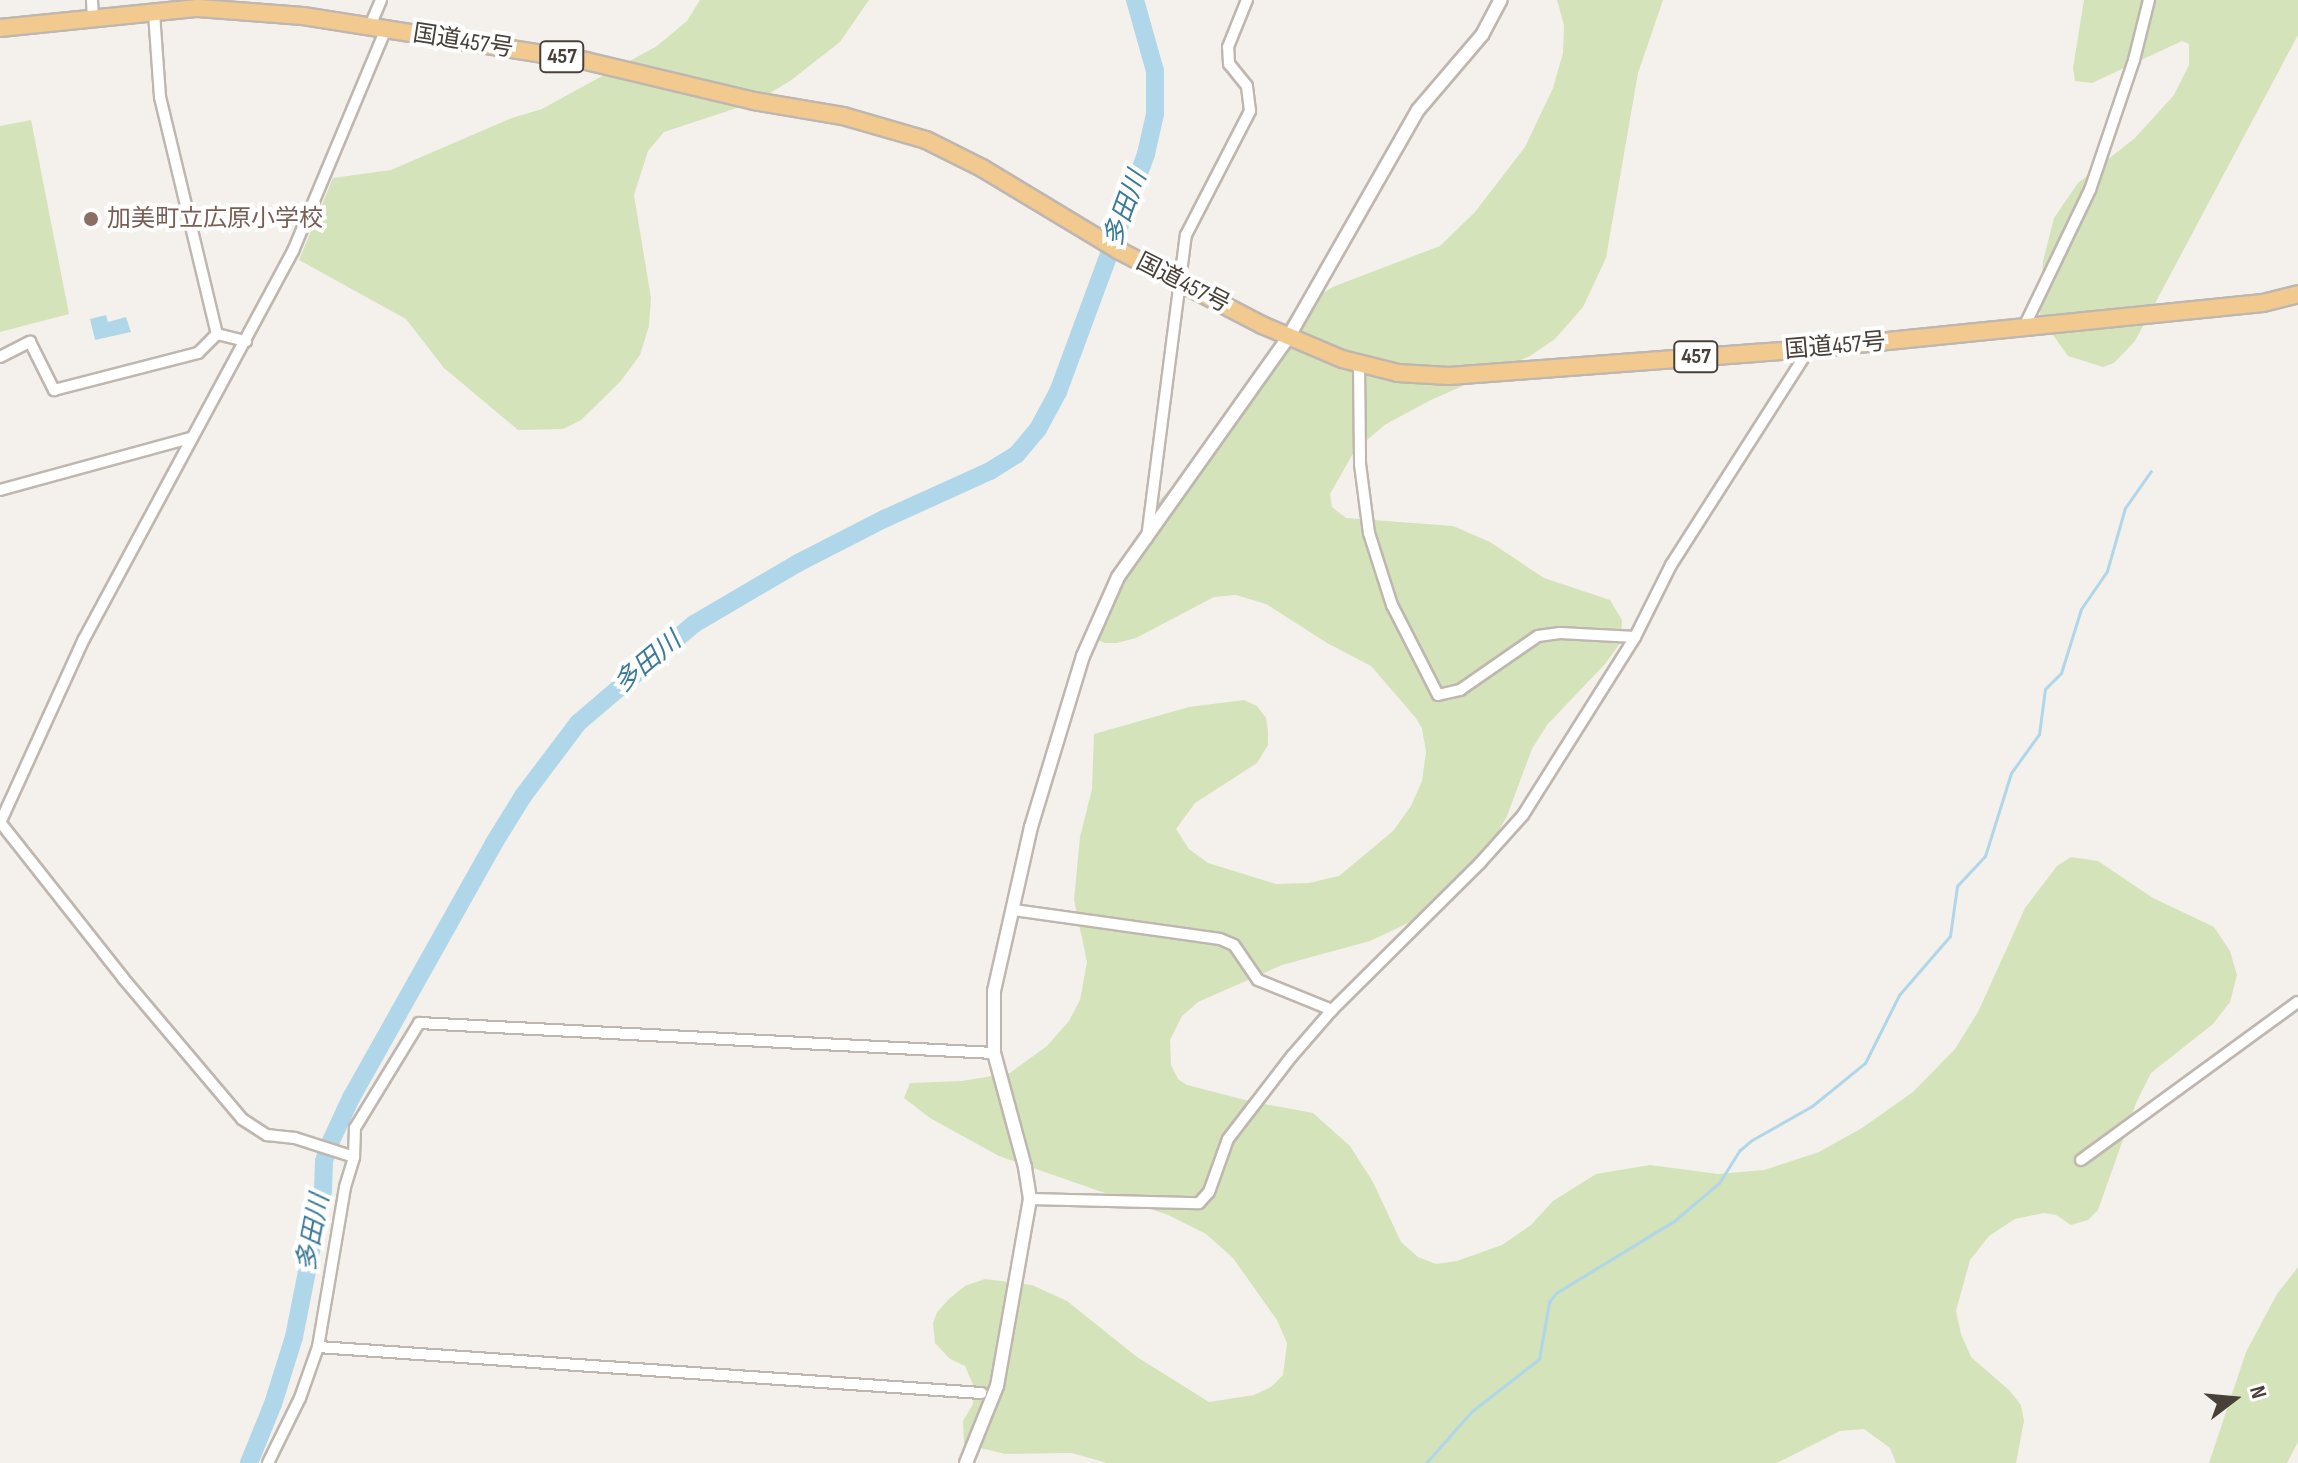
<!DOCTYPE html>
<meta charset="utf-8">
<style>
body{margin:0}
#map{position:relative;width:2298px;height:1463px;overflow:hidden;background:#f4f1ec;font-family:"Sofia Sans Condensed","Noto Sans JP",sans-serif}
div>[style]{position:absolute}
.green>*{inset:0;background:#d4e3b9}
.water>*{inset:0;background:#afd7e9}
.stream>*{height:3px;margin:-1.5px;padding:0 1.5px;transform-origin:1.5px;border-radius:1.5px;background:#afd7e9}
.river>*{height:18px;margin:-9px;padding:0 9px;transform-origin:9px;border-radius:9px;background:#afd7e9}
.roads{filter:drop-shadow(2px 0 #bfb7af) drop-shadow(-2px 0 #bfb7af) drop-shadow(0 2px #bfb7af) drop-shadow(0 -2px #bfb7af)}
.minor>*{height:10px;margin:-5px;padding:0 5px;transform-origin:5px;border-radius:5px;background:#fff}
.tertiary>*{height:12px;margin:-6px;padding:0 6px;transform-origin:6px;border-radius:6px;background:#fff}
.trunk>*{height:16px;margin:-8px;padding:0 8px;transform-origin:8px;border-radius:8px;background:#f2ca90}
.dots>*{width:22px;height:22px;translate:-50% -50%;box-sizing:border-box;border:4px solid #fff;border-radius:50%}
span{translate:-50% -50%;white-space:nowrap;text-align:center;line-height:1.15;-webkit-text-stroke:8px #fff;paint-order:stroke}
.shield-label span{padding:2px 6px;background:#fff;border:2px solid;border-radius:6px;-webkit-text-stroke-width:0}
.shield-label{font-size:22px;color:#48413a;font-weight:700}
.street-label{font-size:24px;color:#48413a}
.education-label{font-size:24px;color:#785e54}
.left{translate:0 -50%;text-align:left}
.water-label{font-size:26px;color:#3a799a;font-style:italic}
.north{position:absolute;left:2194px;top:1359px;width:80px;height:80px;-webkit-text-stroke:6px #fff;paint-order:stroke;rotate:74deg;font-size:22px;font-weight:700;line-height:32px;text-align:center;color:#48413a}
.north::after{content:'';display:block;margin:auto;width:28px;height:36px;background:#48413a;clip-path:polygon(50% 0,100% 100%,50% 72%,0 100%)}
</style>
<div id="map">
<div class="green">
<div style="clip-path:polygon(700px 0,869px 0,840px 42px,790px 81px,755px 102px,664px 132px,648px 151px,634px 195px,651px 298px,649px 326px,640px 355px,620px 382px,581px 420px,563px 429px,518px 430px,444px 368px,406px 319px,299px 260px,333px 178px,391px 170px,512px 118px,542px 109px,657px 46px,687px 21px)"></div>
<div style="clip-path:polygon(1557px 0,1663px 0,1638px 73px,1606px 258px,1583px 307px,1555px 339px,1530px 356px,1431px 400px,1386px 424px,1355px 450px,1330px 494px,1332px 507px,1346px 518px,1453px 526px,1490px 542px,1544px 578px,1610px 600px,1622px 620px,1621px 642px,1605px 664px,1547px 725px,1532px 749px,1507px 816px,1485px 855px,1434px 911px,1370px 941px,1282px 965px,1198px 1002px,1182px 1016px,1170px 1040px,1171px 1065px,1178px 1079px,1187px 1085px,1253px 1102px,1313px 1113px,1350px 1146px,1373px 1182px,1401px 1242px,1418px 1257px,1436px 1264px,1457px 1261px,1502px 1245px,1531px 1225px,1553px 1201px,1596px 1174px,1650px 1165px,1718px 1174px,1764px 1170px,1819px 1152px,1862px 1128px,1913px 1092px,1955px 1049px,1978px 1012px,2025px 908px,2057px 866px,2071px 857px,2098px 861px,2153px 898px,2214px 927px,2230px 951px,2237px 975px,2230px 1002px,2213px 1024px,2151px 1073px,2136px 1103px,2098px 1210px,2088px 1220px,2071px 1225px,2056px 1215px,2044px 1213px,2015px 1219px,1989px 1236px,1970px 1260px,1956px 1311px,1961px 1334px,1971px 1357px,2009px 1390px,2021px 1405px,2024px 1421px,2016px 1463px,1896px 1463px,1890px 1448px,1864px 1429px,1840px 1431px,1777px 1463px,1107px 1463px,1072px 1453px,1005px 1454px,964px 1444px,963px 1421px,973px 1404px,974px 1387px,965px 1366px,950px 1359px,935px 1343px,933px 1323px,937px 1312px,950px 1298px,965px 1286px,985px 1279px,1032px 1285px,1067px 1301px,1137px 1357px,1209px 1402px,1254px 1395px,1271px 1387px,1283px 1375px,1287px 1343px,1277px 1320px,1233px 1258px,1206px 1234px,1168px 1215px,999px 1156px,930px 1118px,904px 1098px,910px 1083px,962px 1081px,1010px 1073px,1047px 1046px,1069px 1021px,1080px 1000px,1087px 962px,1074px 900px,1080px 837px,1092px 789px,1094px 734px,1189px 707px,1244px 700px,1257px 706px,1266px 718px,1268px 731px,1268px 745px,1257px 763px,1195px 803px,1176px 829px,1189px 849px,1208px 863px,1276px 884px,1309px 883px,1339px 876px,1393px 831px,1411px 806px,1422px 781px,1426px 752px,1422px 728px,1415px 717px,1371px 666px,1327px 643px,1266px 604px,1236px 595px,1214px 597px,1136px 638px,1117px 643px,1104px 643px,1093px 637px,1105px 596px,1160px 500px,1213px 442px,1267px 361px,1281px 329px,1295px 309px,1335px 286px,1440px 246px,1475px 212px,1525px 147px,1553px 88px,1563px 53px,1564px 25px)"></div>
<div style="clip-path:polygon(2084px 0,2298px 0,2298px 35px,2135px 341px,2114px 363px,2103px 367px,2068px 356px,2040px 317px,2043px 261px,2054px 218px,2078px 183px,2135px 138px,2174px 95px,2189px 65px,2189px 44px,2182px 41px,2092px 83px,2075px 81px,2073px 68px)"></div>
<div style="clip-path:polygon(31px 120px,69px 314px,0 332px,0 126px)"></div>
<div style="clip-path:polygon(2298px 1267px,2298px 1442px,2287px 1463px,2209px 1463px,2246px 1352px,2277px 1294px)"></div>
</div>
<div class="water">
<div style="clip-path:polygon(106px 315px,108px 322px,126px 317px,131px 332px,95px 340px,90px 319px)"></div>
</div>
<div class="stream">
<div style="left:1426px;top:1463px;width:69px;rotate:-48.5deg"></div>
<div style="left:1472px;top:1411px;width:85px;rotate:-37.8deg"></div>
<div style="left:1539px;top:1359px;width:58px;rotate:-80deg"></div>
<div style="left:1549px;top:1302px;width:11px;rotate:-52deg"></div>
<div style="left:1556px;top:1293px;width:138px;rotate:-31.4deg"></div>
<div style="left:1674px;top:1221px;width:59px;rotate:-40.2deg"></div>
<div style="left:1719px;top:1183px;width:39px;rotate:-58deg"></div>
<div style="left:1740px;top:1150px;width:16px;rotate:-40deg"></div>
<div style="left:1752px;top:1140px;width:69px;rotate:-29.5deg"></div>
<div style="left:1812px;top:1106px;width:68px;rotate:-39.1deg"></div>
<div style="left:1865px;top:1063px;width:76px;rotate:-63.4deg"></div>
<div style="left:1899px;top:995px;width:78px;rotate:-49.2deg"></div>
<div style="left:1950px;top:936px;width:50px;rotate:-82deg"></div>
<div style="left:1957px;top:886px;width:41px;rotate:-47deg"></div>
<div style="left:1985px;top:856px;width:87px;rotate:-72.6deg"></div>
<div style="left:2011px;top:773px;width:48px;rotate:-54.3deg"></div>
<div style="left:2039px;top:734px;width:45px;rotate:-82.4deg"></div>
<div style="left:2045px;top:689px;width:23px;rotate:-45deg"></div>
<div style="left:2061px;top:673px;width:67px;rotate:-72.6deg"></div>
<div style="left:2081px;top:609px;width:46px;rotate:-55.6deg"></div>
<div style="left:2107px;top:571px;width:66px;rotate:-74.1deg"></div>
<div style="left:2125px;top:508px;width:45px;rotate:-54.9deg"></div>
</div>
<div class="river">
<div style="left:249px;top:1463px;width:64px;rotate:-67.9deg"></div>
<div style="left:273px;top:1404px;width:70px;rotate:-72.6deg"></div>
<div style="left:294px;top:1337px;width:150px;rotate:-78.8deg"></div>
<div style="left:323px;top:1190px;width:29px;rotate:-88deg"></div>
<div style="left:324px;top:1161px;width:21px;rotate:-71deg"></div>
<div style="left:331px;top:1141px;width:47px;rotate:-65.1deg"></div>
<div style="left:351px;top:1098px;width:292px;rotate:-60.7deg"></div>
<div style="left:494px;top:843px;width:55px;rotate:-58.3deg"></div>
<div style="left:523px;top:796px;width:91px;rotate:-53deg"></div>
<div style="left:578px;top:723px;width:153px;rotate:-40.5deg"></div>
<div style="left:694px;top:624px;width:121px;rotate:-30.4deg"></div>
<div style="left:798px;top:563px;width:97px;rotate:-27.1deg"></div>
<div style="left:884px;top:519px;width:116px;rotate:-24.4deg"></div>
<div style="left:990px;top:471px;width:32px;rotate:-32deg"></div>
<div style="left:1017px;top:454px;width:33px;rotate:-50deg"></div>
<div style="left:1038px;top:429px;width:42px;rotate:-61.6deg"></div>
<div style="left:1058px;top:392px;width:254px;rotate:-69.7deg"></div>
<div style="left:1146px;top:154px;width:41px;rotate:-77.3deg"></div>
<div style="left:1155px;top:114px;width:43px;rotate:-90deg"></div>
<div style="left:1155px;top:71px;width:74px;rotate:-105.7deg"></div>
</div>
<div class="roads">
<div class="minor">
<div style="left:92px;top:0;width:18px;rotate:87deg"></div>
<div style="left:154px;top:13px;width:84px;rotate:85.9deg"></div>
<div style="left:160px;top:97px;width:244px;rotate:76.5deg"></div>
<div style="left:217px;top:334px;width:30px;rotate:14deg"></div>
<div style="left:370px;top:26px;width:28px;rotate:-67deg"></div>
<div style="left:2024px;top:327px;width:152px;rotate:-64.3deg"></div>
<div style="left:2090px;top:190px;width:137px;rotate:-71.3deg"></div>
<div style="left:2134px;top:60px;width:62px;rotate:-76deg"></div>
<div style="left:0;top:357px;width:34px;rotate:-27deg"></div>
<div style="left:30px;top:342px;width:54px;rotate:63.4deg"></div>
<div style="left:54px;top:390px;width:149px;rotate:-14.4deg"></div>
<div style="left:198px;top:353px;width:27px;rotate:-45deg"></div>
<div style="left:1359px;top:363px;width:101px;rotate:89.4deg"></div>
<div style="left:1360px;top:464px;width:70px;rotate:82.6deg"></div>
<div style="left:1369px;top:533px;width:76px;rotate:72.3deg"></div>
<div style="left:1392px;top:605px;width:101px;rotate:62.9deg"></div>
<div style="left:1438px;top:695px;width:23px;rotate:-13deg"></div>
<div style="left:1460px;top:690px;width:95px;rotate:-34.7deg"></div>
<div style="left:1538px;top:636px;width:22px;rotate:-8deg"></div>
<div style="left:1560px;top:633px;width:75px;rotate:3.1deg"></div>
<div style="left:0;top:490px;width:197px;rotate:-15.3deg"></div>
<div style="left:1147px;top:538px;width:305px;rotate:-82.7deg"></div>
<div style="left:1186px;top:235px;width:140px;rotate:-62.7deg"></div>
<div style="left:1250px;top:111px;width:25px;rotate:-97deg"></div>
<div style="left:1247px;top:86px;width:28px;rotate:-129deg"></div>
<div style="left:1229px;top:64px;width:17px;rotate:-93deg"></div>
<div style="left:1228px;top:47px;width:51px;rotate:-68deg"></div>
<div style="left:0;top:822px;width:199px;rotate:51.7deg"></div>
<div style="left:123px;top:978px;width:185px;rotate:49.8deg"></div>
<div style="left:242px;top:1119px;width:30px;rotate:33deg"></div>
<div style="left:267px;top:1135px;width:28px;rotate:6deg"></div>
<div style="left:295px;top:1138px;width:62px;rotate:17.9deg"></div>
<div style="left:0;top:823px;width:202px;rotate:-65.5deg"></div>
<div style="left:84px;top:639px;width:441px;rotate:-61.7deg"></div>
<div style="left:293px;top:251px;width:241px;rotate:-67.3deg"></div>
<div style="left:1014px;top:910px;width:208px;rotate:8deg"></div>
<div style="left:1220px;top:939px;width:15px;rotate:23deg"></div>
<div style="left:1234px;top:945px;width:42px;rotate:55.6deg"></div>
<div style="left:1258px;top:980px;width:80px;rotate:22.1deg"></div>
<div style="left:2081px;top:1160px;width:268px;rotate:-36.1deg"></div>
<div style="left:1030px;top:1199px;width:169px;rotate:1.4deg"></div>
<div style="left:1199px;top:1203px;width:15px;rotate:-48deg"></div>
<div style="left:1209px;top:1192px;width:56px;rotate:-70.3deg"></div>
<div style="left:1228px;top:1139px;width:105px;rotate:-52.4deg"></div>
<div style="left:1292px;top:1056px;width:61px;rotate:-49deg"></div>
<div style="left:1332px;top:1010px;width:209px;rotate:-44.8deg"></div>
<div style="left:1480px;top:863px;width:64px;rotate:-48.1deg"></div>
<div style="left:1523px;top:815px;width:210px;rotate:-57.8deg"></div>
<div style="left:1635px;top:637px;width:80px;rotate:-63.4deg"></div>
<div style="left:1671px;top:565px;width:256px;rotate:-57.4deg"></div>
<div style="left:318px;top:1347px;width:665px;rotate:3.97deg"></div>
<div style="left:268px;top:1463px;width:72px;rotate:-63.8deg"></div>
<div style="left:300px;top:1398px;width:54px;rotate:-70.6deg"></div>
<div style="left:318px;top:1347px;width:162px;rotate:-80.4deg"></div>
<div style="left:345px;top:1187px;width:31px;rotate:-73deg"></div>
<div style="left:354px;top:1157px;width:29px;rotate:-88deg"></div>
<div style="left:355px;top:1128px;width:123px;rotate:-58.6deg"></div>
<div style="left:419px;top:1023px;width:576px;rotate:2.99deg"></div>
</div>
<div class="tertiary">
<div style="left:966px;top:1463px;width:83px;rotate:-68.1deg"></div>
<div style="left:997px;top:1386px;width:190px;rotate:-80deg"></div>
<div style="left:1030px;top:1199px;width:32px;rotate:-99deg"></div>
<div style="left:1025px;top:1167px;width:118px;rotate:-105.2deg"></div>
<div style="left:994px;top:1053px;width:62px;rotate:-90deg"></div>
<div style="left:994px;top:991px;width:168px;rotate:-77.3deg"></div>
<div style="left:1031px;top:827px;width:179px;rotate:-73.1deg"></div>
<div style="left:1083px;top:656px;width:86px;rotate:-66.1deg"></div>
<div style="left:1118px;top:577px;width:296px;rotate:-54.6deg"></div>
<div style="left:1289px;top:336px;width:260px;rotate:-60.3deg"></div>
<div style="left:1418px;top:110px;width:99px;rotate:-49.5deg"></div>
<div style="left:1482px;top:35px;width:40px;rotate:-62deg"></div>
</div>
<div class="trunk">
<div style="left:0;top:28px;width:199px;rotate:-5.8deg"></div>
<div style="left:198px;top:8px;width:105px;rotate:4.4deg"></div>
<div style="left:303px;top:16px;width:287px;rotate:9deg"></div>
<div style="left:586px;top:61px;width:173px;rotate:13.4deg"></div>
<div style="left:754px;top:101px;width:90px;rotate:9.6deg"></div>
<div style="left:843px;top:116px;width:86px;rotate:16.1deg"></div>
<div style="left:926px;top:140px;width:63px;rotate:26.6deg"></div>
<div style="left:982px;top:168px;width:159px;rotate:31.1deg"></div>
<div style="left:1118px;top:250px;width:162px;rotate:27.5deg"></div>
<div style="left:1262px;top:325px;width:87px;rotate:23deg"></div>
<div style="left:1342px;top:359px;width:58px;rotate:14deg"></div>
<div style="left:1398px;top:373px;width:51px;rotate:3.4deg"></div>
<div style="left:1449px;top:376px;width:361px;rotate:-4.3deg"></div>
<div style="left:1809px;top:349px;width:456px;rotate:-5.8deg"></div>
<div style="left:2263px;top:303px;width:36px;rotate:-14deg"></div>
</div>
</div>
<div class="dots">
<div style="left:91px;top:219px;background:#8d6e63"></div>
</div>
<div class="shield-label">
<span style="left:562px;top:57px">457</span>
<span style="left:1696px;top:357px">457</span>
</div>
<div class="street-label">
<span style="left:463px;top:41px;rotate:9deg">国道457号</span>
<span style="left:1183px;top:283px;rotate:27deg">国道457号</span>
<span style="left:1835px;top:346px;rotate:-5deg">国道457号</span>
</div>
<div class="education-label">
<span class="left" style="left:107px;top:219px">加美町立広原小学校</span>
</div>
<div class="water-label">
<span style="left:1126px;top:209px;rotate:-70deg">多田川</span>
<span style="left:648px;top:663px;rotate:-40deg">多田川</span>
<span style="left:314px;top:1233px;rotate:-79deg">多田川</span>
</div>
<div class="north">N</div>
</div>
